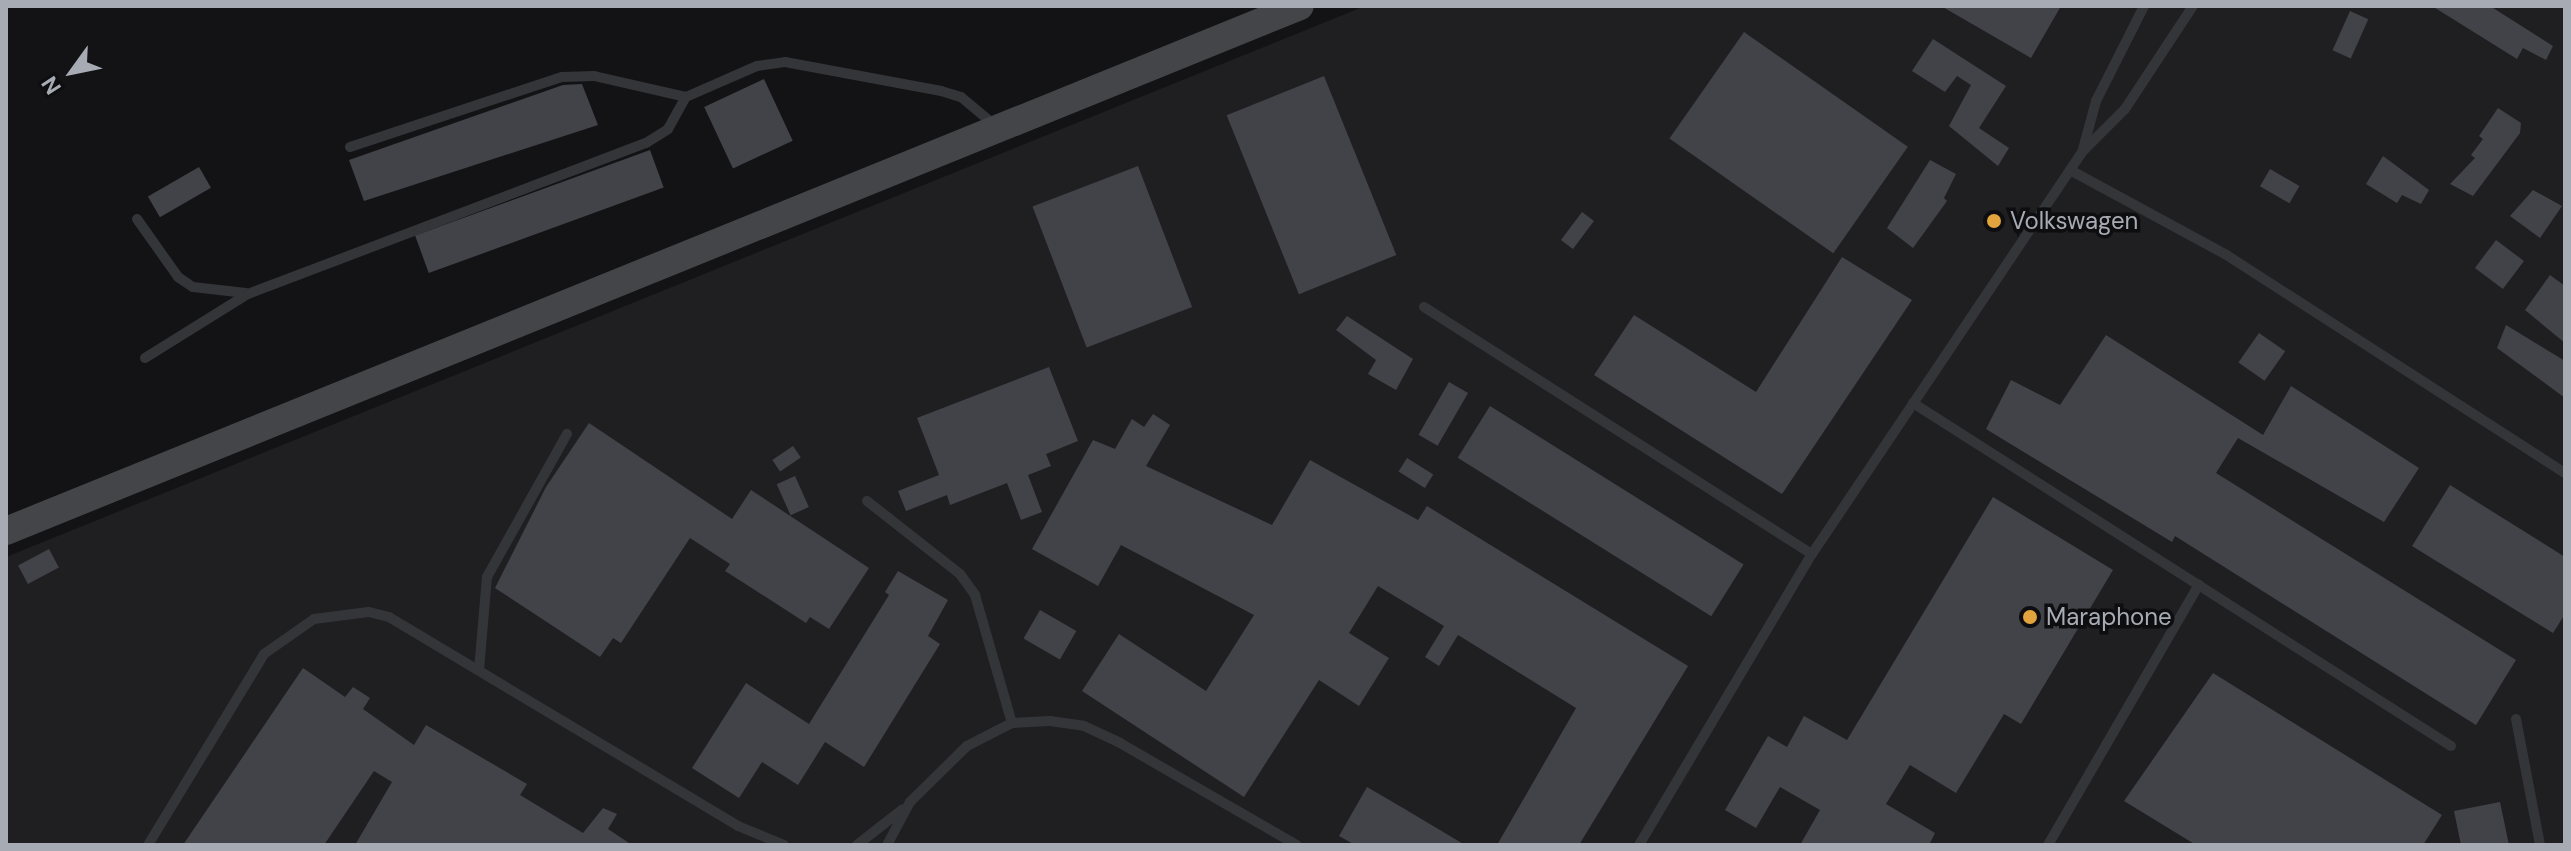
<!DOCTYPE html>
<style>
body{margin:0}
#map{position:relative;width:2571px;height:851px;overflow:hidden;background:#131315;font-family:"DM Sans",sans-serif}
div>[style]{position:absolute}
.built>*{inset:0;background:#1f1f22}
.building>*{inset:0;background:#424348;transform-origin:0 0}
.service>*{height:10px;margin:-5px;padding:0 5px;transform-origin:5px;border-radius:5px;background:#343539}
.secondary>*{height:28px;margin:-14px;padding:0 14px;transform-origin:14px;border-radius:14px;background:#434549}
.dots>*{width:22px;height:22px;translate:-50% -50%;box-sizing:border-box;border:4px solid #0e0e10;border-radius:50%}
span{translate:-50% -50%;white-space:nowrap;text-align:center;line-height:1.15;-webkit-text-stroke:7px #0e0e10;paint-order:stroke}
.poi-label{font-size:24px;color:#a6abb4}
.left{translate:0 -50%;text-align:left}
.frame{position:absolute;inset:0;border:8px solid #a6abb4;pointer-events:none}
.north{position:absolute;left:32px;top:32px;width:80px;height:80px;-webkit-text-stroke:6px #0e0e10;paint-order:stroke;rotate:237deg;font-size:22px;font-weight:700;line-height:32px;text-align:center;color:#a6abb4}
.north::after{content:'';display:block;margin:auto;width:28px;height:36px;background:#a6abb4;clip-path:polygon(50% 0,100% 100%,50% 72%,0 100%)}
</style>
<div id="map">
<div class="built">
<div style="clip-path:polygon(1365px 6px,2565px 6px,2565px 845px,6px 845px,6px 557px)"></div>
</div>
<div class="building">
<div style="clip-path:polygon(1941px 6px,2061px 6px,2031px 58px)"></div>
<div style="clip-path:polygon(2432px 6px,2490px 6px,2553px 46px,2546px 60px,2523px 48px,2517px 59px)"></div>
<div style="left:2350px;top:11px;width:20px;height:43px;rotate:24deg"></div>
<div style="left:1744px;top:32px;width:200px;height:130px;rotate:35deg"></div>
<div style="clip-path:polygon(1933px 39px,2006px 86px,1979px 128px,2009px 148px,1998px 166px,1949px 126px,1971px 85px,1957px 76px,1945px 92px,1912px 71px)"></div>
<div style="left:1324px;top:76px;width:193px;height:105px;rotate:68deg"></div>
<div style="left:764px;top:79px;width:68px;height:66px;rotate:65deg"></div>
<div style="clip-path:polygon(582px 84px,598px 125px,364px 201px,349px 160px,563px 85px)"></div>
<div style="clip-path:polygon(2498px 108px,2521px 123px,2520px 133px,2473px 196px,2450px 184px,2475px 158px,2471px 155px,2483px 139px,2479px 136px)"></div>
<div style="left:650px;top:150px;width:40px;height:250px;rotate:70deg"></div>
<div style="clip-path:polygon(2383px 156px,2429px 190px,2421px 204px,2402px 195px,2397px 203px,2366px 184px)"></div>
<div style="clip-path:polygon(1930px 160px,1956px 174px,1944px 198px,1947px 201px,1913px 248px,1887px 228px)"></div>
<div style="left:1138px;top:166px;width:151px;height:113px;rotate:69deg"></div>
<div style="left:199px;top:167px;width:24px;height:59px;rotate:60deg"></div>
<div style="left:2270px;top:169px;width:34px;height:20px;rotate:30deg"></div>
<div style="clip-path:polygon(2533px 190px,2562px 206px,2540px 238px,2510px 216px)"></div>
<div style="left:1582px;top:212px;width:15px;height:35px;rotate:37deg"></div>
<div style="left:2496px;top:240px;width:35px;height:35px;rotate:37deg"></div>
<div style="clip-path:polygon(1842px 257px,1912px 300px,1782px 494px,1594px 375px,1634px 315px,1756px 392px)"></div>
<div style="clip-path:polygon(2550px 275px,2565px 286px,2565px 343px,2525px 310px)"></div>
<div style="clip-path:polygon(1347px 316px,1413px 359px,1396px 390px,1368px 374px,1376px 360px,1336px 330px)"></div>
<div style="clip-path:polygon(2506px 325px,2565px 361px,2565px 398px,2497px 348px)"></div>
<div style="left:2259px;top:333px;width:32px;height:36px;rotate:35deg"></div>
<div style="clip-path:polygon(2106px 335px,2263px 435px,2291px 386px,2419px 468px,2384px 522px,2238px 438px,2216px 473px,2516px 660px,2476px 725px,2175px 536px,2172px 542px,1986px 429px,2011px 380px,2060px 405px)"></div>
<div style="clip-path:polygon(1049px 367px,1078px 441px,1046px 454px,1051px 466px,1028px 475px,1042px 512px,1021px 520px,1007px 483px,950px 505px,947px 495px,906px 511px,898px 491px,939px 475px,917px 418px)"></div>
<div style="left:1449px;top:382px;width:22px;height:61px;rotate:30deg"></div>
<div style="left:1490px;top:406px;width:299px;height:61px;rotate:32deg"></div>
<div style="clip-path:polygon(1153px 414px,1170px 425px,1146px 466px,1272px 525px,1310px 460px,1418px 520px,1427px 506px,1688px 666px,1579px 845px,1497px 845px,1576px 708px,1458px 635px,1439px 666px,1425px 657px,1444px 626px,1378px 586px,1349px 633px,1389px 658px,1359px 706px,1319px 680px,1244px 797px,1082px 691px,1119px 634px,1206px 691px,1254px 615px,1121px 545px,1098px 586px,1032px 549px,1093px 440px,1115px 449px,1132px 419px,1144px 427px)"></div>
<div style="clip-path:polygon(589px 423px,732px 519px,751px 490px,869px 568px,829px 629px,810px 617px,806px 623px,744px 583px,725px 571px,730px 564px,690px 538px,621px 643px,613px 638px,600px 657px,495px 588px,546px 487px)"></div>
<div style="left:793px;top:446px;width:14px;height:25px;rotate:56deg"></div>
<div style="left:1407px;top:458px;width:31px;height:16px;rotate:32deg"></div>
<div style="left:795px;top:476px;width:34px;height:20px;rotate:66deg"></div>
<div style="clip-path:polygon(2450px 485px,2565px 557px,2565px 614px,2553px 633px,2412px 546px)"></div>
<div style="clip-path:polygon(1993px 497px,2113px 570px,2021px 724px,2004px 714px,1956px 793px,1910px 765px,1886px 804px,1935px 833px,1929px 845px,1800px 845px,1820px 810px,1780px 787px,1756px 828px,1725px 810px,1768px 736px,1787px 747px,1804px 716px,1847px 740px)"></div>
<div style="left:49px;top:549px;width:21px;height:35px;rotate:62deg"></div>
<div style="clip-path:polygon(898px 571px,948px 600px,928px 636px,940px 644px,864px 767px,825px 742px,798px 785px,762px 762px,739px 798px,692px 768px,746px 683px,809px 724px,889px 595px,885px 592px)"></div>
<div style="left:1040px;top:610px;width:42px;height:33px;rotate:30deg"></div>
<div style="clip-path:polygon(303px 668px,345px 697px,353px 687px,370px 698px,363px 709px,414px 745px,426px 725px,527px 784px,520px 795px,583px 833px,603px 808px,617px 814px,608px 829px,632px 845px,355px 845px,392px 782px,374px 771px,324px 845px,183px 845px)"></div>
<div style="clip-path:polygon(2213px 673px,2442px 815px,2423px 845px,2196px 845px,2124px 801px)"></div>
<div style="clip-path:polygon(1367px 787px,1403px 808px,1465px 845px,1355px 845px,1339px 836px)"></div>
<div style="clip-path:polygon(2500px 802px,2509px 845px,2461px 845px,2454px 811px)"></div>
</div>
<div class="service">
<div style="left:350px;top:147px;width:223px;rotate:-18.3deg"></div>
<div style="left:562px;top:77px;width:32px;rotate:-2deg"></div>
<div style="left:594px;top:76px;width:94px;rotate:12.9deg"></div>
<div style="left:686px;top:97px;width:77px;rotate:-23.6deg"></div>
<div style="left:757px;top:66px;width:28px;rotate:-8deg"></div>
<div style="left:785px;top:62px;width:159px;rotate:10.5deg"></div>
<div style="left:941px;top:91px;width:21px;rotate:17deg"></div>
<div style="left:961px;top:97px;width:47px;rotate:39.8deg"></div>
<div style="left:2083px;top:149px;width:50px;rotate:-74.8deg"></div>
<div style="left:2096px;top:101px;width:106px;rotate:-63.2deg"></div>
<div style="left:2070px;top:170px;width:176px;rotate:28.5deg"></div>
<div style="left:2225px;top:254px;width:404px;rotate:32.8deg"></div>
<div style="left:137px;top:219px;width:71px;rotate:54.7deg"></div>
<div style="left:178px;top:277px;width:18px;rotate:34deg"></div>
<div style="left:193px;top:287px;width:53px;rotate:6.5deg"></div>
<div style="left:1424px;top:307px;width:460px;rotate:32.5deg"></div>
<div style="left:145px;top:358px;width:121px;rotate:-31.9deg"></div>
<div style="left:248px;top:294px;width:426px;rotate:-20.8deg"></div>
<div style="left:646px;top:143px;width:26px;rotate:-32deg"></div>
<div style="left:668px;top:129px;width:37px;rotate:-61deg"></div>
<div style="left:1913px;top:403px;width:638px;rotate:32.52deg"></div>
<div style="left:867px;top:501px;width:118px;rotate:38.1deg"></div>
<div style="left:960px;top:574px;width:26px;rotate:54deg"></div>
<div style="left:975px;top:595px;width:133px;rotate:73.9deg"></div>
<div style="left:479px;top:670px;width:93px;rotate:-85.1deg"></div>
<div style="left:487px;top:577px;width:164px;rotate:-60.8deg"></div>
<div style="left:2516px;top:719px;width:128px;rotate:79.2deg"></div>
<div style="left:148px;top:845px;width:223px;rotate:-58.7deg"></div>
<div style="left:264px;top:654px;width:61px;rotate:-35deg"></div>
<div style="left:314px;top:619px;width:55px;rotate:-7.3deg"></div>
<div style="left:369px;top:612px;width:21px;rotate:14deg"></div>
<div style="left:389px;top:617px;width:407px;rotate:30.9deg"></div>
<div style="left:738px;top:826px;width:50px;rotate:22.4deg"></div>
<div style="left:857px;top:845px;width:58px;rotate:-38deg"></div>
<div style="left:887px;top:845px;width:49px;rotate:-61.9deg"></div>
<div style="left:910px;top:802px;width:80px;rotate:-44.5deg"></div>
<div style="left:967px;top:746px;width:51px;rotate:-27.1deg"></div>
<div style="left:1012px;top:723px;width:38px;rotate:-3deg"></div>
<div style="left:1050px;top:721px;width:34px;rotate:8deg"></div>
<div style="left:1084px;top:726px;width:40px;rotate:25deg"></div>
<div style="left:1120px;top:743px;width:204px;rotate:30deg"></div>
<div style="left:1639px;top:845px;width:339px;rotate:-59.3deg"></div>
<div style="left:1812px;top:554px;width:486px;rotate:-56.1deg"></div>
<div style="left:2083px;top:151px;width:59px;rotate:-45deg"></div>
<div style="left:2125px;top:109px;width:123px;rotate:-56.6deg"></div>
<div style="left:2048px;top:845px;width:301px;rotate:-59.9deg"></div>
</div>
<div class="secondary">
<div style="left:6px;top:531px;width:1396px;rotate:-22.08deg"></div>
</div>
<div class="dots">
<div style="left:1994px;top:221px;background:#e3a43d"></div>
<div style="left:2030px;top:617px;background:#e3a43d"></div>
</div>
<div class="poi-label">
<span class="left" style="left:2010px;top:221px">Volkswagen</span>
<span class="left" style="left:2046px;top:617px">Maraphone</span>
</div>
<div class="frame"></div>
<div class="north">N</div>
</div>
